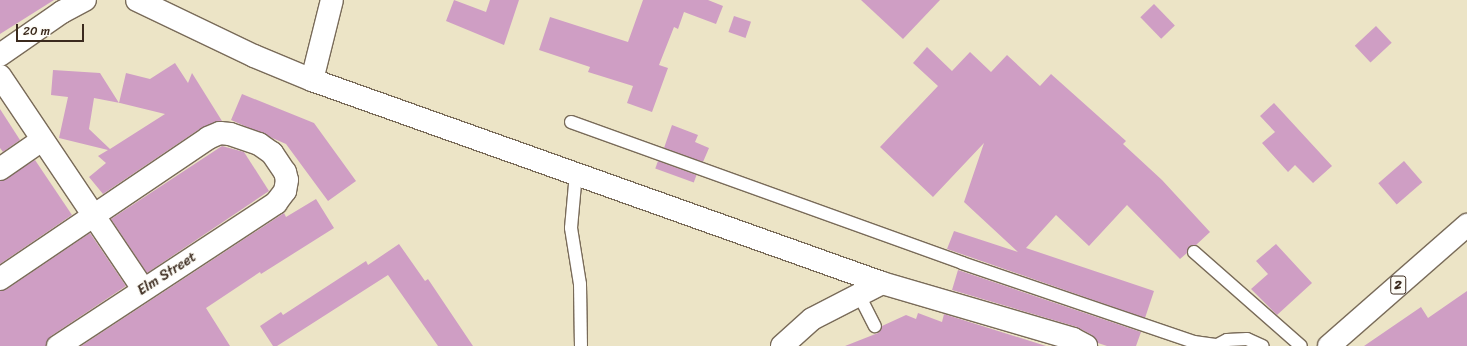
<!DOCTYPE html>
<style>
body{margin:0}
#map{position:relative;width:1467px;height:346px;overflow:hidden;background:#ece4c6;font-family:Sriracha,sans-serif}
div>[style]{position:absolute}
.building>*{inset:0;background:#cf9ec4;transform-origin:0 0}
.roads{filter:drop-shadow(1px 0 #796b59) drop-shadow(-1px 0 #796b59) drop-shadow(0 1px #796b59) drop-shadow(0 -1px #796b59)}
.lane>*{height:12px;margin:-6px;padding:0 6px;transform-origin:6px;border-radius:6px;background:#fff}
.street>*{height:22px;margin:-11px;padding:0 11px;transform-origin:11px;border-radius:11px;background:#fff}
.highway>*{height:22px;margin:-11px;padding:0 11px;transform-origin:11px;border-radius:11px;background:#fff}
span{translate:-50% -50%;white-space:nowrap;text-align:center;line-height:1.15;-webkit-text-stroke:3px #fdfcf7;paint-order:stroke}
.shield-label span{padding:1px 3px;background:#fdfcf7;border:1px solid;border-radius:3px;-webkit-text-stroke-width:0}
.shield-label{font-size:13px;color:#3b2a1e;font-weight:700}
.street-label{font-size:14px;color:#3b2a1e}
.scale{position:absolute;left:16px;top:24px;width:68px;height:18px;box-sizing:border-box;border:2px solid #3b2a1e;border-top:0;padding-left:5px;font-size:12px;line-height:14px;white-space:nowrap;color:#3b2a1e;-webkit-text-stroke:3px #fdfcf7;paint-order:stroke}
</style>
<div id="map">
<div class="building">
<div style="clip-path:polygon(0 0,54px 0,0 34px)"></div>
<div style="clip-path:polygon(454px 0,486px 12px,490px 0,519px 0,504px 45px,446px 21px)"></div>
<div style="clip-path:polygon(643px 0,708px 0,723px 6px,716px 24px,684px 12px,678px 29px,674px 27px,659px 65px,668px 68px,652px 112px,627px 103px,633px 86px,588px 72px,590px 67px,539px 50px,550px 17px,628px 42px)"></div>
<div style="clip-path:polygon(861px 0,940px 0,903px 39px)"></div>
<div style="left:1154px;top:4px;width:30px;height:19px;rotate:46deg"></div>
<div style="left:734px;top:16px;width:18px;height:17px;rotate:19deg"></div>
<div style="left:1376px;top:26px;width:23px;height:29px;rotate:47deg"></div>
<div style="clip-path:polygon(927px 47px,952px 71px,970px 52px,991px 72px,1007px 55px,1040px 86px,1051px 74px,1126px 141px,1123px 144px,1162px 180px,1210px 232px,1196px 245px,1189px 247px,1187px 253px,1180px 259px,1127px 205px,1089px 246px,1056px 215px,1026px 248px,1154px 291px,1145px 318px,947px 249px,954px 231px,1018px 252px,964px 202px,984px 143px,933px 197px,880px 147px,938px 86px,913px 63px)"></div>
<div style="clip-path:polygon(evenodd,175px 63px,188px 83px,192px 73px,222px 121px,201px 128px,103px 194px,89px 177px,106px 163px,98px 156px,108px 150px,59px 138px,68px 97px,51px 95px,53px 70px,100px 73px,119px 103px,126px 73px,150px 79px,175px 63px,94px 98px,120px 103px,165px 114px,110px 149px,89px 129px,94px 98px)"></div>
<div style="clip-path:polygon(242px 94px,314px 123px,356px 181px,328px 201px,286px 144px,231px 120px)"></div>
<div style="clip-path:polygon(1274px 103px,1332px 166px,1313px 183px,1295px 165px,1288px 172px,1262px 143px,1275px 132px,1260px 116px)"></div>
<div style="clip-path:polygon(0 109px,20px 140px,3px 152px,0 148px)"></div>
<div style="clip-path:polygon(672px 125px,698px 135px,695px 142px,709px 148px,703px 162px,664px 148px)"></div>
<div style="clip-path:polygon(222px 146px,244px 152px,269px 191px,147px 273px,111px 219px)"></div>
<div style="clip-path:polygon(35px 160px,72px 215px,0 264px,0 181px)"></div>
<div style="left:658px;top:161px;width:41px;height:8px;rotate:20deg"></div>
<div style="left:1404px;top:161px;width:28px;height:34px;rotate:49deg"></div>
<div style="clip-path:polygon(316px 199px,334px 228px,261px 274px,260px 272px,206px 308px,230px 346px,81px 346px,284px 213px,286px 217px)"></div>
<div style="clip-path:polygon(90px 233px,126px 286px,51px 336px,46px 346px,0 346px,0 291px,7px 289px)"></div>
<div style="clip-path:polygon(399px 244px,425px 281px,428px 279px,473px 346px,438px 346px,388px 275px,277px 346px,273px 346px,260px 326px,281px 312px,283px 315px,366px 261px,368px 265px)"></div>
<div style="clip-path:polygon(1276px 244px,1312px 283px,1277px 315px,1251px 289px,1268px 274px,1256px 261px)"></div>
<div style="clip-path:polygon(958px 270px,1141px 332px,1136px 346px,1107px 346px,1098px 343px,1092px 335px,1077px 327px,952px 290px)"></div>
<div style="clip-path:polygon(1467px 291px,1467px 346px,1364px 346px,1421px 307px,1428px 318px)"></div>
<div style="clip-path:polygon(918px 313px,942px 322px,944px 314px,1046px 346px,845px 346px,878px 333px,882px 326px,906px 315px,916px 319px)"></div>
</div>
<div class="roads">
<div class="lane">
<div style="left:571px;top:122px;width:416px;rotate:19.8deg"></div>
<div style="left:962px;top:263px;width:245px;rotate:18.8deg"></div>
<div style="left:1194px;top:342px;width:27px;rotate:8deg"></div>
<div style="left:576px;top:173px;width:55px;rotate:95.2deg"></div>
<div style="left:571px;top:228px;width:57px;rotate:80.9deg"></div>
<div style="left:580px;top:284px;width:62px;rotate:89.1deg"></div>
<div style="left:1194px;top:252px;width:142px;rotate:41.3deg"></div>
<div style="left:859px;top:295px;width:35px;rotate:63deg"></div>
<div style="left:1219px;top:344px;width:9px;rotate:-27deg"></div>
<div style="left:1227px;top:340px;width:20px;rotate:-3deg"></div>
<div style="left:1247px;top:339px;width:17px;rotate:24deg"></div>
</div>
<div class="street">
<div style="left:137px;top:0;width:130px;rotate:25.6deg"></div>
<div style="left:254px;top:56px;width:63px;rotate:22.5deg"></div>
<div style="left:312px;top:80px;width:605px;rotate:19.6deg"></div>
<div style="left:882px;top:283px;width:199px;rotate:16.3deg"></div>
<div style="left:1073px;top:339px;width:15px;rotate:28deg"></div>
<div style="left:0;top:55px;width:75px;rotate:-34.7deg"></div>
<div style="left:62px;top:12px;width:26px;rotate:-28deg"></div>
<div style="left:0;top:76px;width:257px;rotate:56.1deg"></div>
<div style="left:312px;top:80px;width:82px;rotate:-76deg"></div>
<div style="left:0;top:169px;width:51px;rotate:-34.6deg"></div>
<div style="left:0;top:279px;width:251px;rotate:-34.1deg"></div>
<div style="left:208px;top:138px;width:13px;rotate:-23deg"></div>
<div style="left:220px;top:133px;width:10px;rotate:6deg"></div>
<div style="left:230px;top:134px;width:31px;rotate:19deg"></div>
<div style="left:259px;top:144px;width:16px;rotate:35deg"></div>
<div style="left:272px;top:153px;width:23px;rotate:56deg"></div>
<div style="left:285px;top:172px;width:8px;rotate:76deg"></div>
<div style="left:287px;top:180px;width:11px;rotate:100deg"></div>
<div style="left:285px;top:191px;width:15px;rotate:127deg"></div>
<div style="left:276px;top:203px;width:261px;rotate:146.7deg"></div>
<div style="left:782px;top:346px;width:40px;rotate:-42deg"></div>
<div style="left:812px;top:319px;width:79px;rotate:-27.2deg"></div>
</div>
<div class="highway">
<div style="left:1329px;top:346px;width:184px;rotate:-41.2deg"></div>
</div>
</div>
<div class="shield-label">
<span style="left:1398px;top:285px">2</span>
</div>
<div class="street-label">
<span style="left:167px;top:274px;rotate:-33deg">Elm Street</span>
</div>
<div class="scale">20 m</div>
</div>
